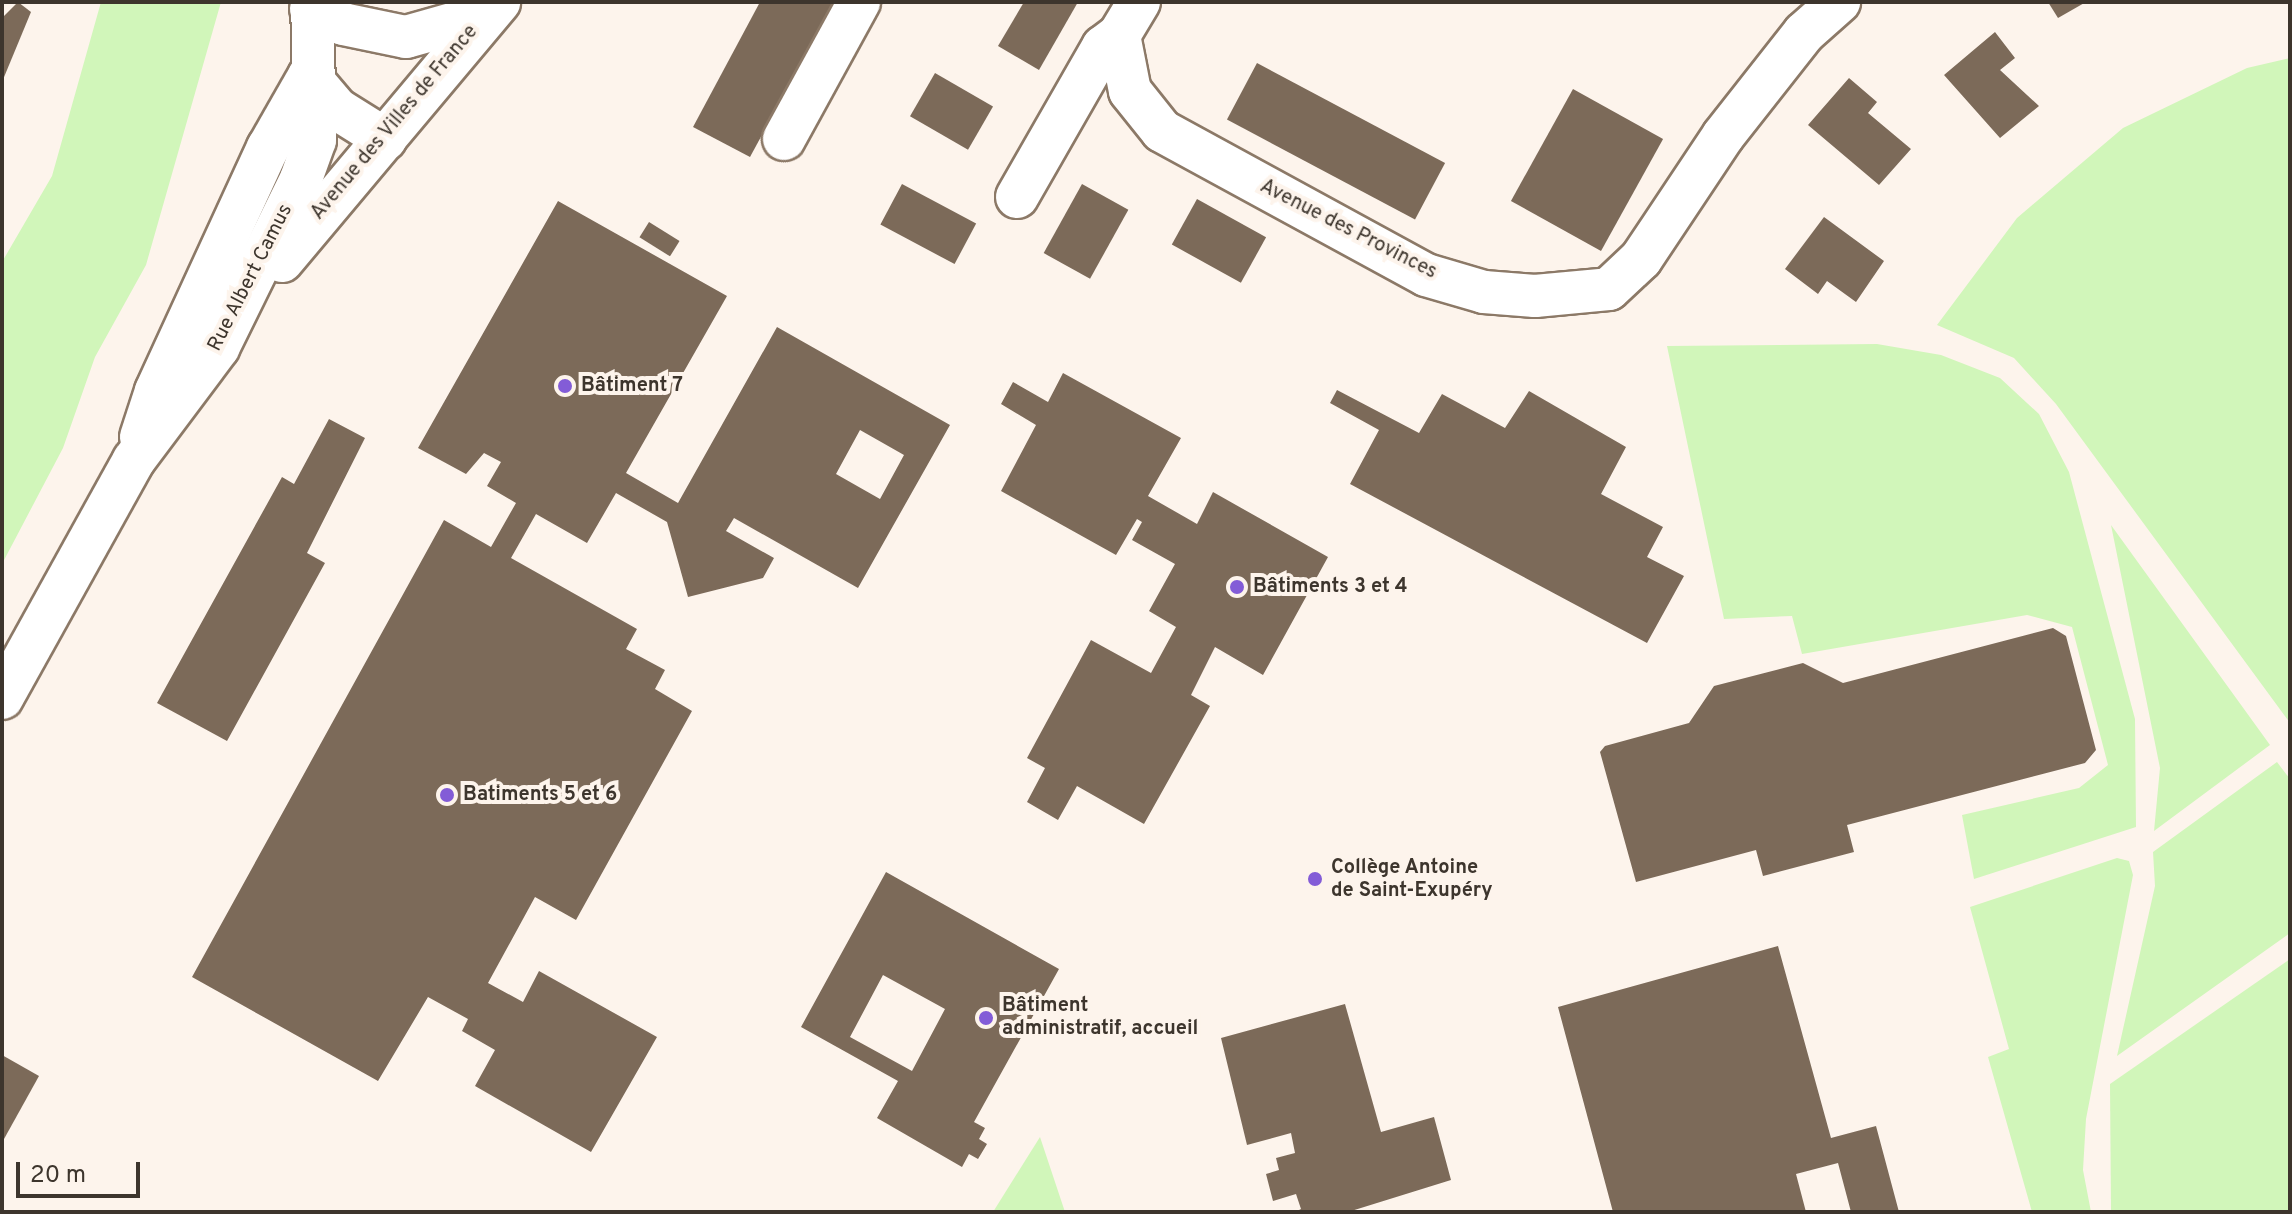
<!DOCTYPE html>
<meta charset="utf-8">
<style>
body{margin:0}
#map{position:relative;width:2292px;height:1214px;overflow:hidden;background:#fdf4ec;font-family:Overpass,sans-serif}
div>[style]{position:absolute}
.green>*{inset:0;background:#d1f6ba}
.building>*{inset:0;background:#7c6a59;transform-origin:0 0}
.roads{filter:drop-shadow(2px 0 #8c7967) drop-shadow(-2px 0 #8c7967) drop-shadow(0 2px #8c7967) drop-shadow(0 -2px #8c7967)}
.minor>*{height:42px;margin:-21px;padding:0 21px;transform-origin:21px;border-radius:21px;background:#fff}
.dots>*{width:22px;height:22px;translate:-50% -50%;box-sizing:border-box;border:4px solid #fdf4ec;border-radius:50%}
span{translate:-50% -50%;white-space:nowrap;text-align:center;line-height:1.15;-webkit-text-stroke:8px #fdf4ec;paint-order:stroke}
.street-label{font-size:20px;color:#3d352d}
.poi-label{font-size:20px;color:#3d352d;font-weight:700}
.left{translate:0 -50%;text-align:left}
.frame{position:absolute;inset:0;border:4px solid #3d352d;pointer-events:none}
.scale{position:absolute;left:16px;top:1162px;width:124px;height:36px;box-sizing:border-box;border:4px solid #3d352d;border-top:0;padding-left:10px;font-size:24px;line-height:28px;white-space:nowrap;color:#3d352d;-webkit-text-stroke:6px #fdf4ec;paint-order:stroke}
</style>
<div id="map">
<div class="green">
<div style="clip-path:polygon(101px 2px,221px 2px,146px 265px,95px 357px,63px 448px,2px 564px,2px 262px,52px 176px)"></div>
<div style="clip-path:polygon(2290px 58px,2290px 723px,2056px 404px,2014px 358px,1937px 325px,2017px 218px,2123px 128px,2247px 68px)"></div>
<div style="clip-path:polygon(1877px 344px,1941px 355px,2000px 378px,2039px 414px,2069px 472px,2135px 719px,2136px 827px,1974px 879px,1962px 815px,2079px 788px,2108px 765px,2072px 627px,2027px 615px,1802px 654px,1792px 616px,1724px 619px,1667px 346px)"></div>
<div style="clip-path:polygon(2111px 525px,2270px 745px,2154px 831px,2160px 768px)"></div>
<div style="clip-path:polygon(2277px 762px,2290px 779px,2290px 933px,2117px 1056px,2155px 886px,2153px 852px)"></div>
<div style="clip-path:polygon(2117px 858px,2129px 861px,2133px 875px,2086px 1119px,2083px 1170px,2091px 1212px,2032px 1212px,1988px 1057px,2009px 1049px,1970px 907px)"></div>
<div style="clip-path:polygon(2290px 959px,2290px 1212px,2111px 1212px,2110px 1084px)"></div>
<div style="clip-path:polygon(1040px 1137px,1065px 1212px,993px 1212px)"></div>
</div>
<div class="building">
<div style="clip-path:polygon(18px 2px,31px 12px,2px 82px,2px 18px)"></div>
<div style="clip-path:polygon(760px 2px,834px 2px,750px 157px,693px 127px)"></div>
<div style="clip-path:polygon(1024px 2px,1078px 2px,1039px 70px,998px 46px)"></div>
<div style="clip-path:polygon(2048px 2px,2086px 2px,2058px 18px)"></div>
<div style="clip-path:polygon(1995px 32px,2015px 58px,2000px 70px,2039px 106px,2000px 138px,1944px 75px)"></div>
<div style="left:1257px;top:63px;width:213px;height:64px;rotate:28deg"></div>
<div style="left:935px;top:73px;width:67px;height:50px;rotate:30deg"></div>
<div style="clip-path:polygon(1849px 78px,1877px 102px,1868px 113px,1911px 149px,1879px 185px,1808px 125px)"></div>
<div style="left:1573px;top:89px;width:103px;height:128px;rotate:29deg"></div>
<div style="left:902px;top:184px;width:84px;height:46px;rotate:28deg"></div>
<div style="left:1082px;top:184px;width:53px;height:79px;rotate:29deg"></div>
<div style="left:1197px;top:199px;width:79px;height:52px;rotate:29deg"></div>
<div style="clip-path:polygon(evenodd,558px 201px,727px 296px,626px 473px,678px 503px,777px 327px,950px 425px,858px 588px,734px 518px,726px 531px,774px 558px,763px 578px,688px 597px,667px 522px,616px 493px,587px 543px,536px 514px,511px 558px,637px 629px,626px 649px,665px 670px,655px 689px,692px 711px,576px 920px,535px 897px,488px 983px,523px 1002px,539px 971px,657px 1037px,591px 1152px,475px 1086px,495px 1050px,462px 1031px,468px 1019px,428px 997px,378px 1081px,192px 977px,444px 520px,491px 547px,516px 503px,487px 486px,501px 462px,484px 453px,466px 474px,418px 448px,558px 201px,860px 430px,904px 455px,880px 499px,836px 474px,860px 430px)"></div>
<div style="clip-path:polygon(1824px 217px,1884px 261px,1856px 302px,1827px 281px,1818px 294px,1785px 269px)"></div>
<div style="left:649px;top:222px;width:36px;height:18px;rotate:32deg"></div>
<div style="clip-path:polygon(1063px 373px,1181px 438px,1148px 496px,1197px 524px,1213px 492px,1328px 557px,1263px 675px,1215px 647px,1191px 695px,1210px 706px,1144px 824px,1077px 786px,1058px 820px,1027px 802px,1045px 768px,1027px 758px,1091px 640px,1151px 673px,1176px 627px,1149px 611px,1175px 564px,1132px 540px,1142px 522px,1137px 519px,1116px 555px,1001px 491px,1036px 425px,1001px 404px,1013px 382px,1048px 402px)"></div>
<div style="clip-path:polygon(1337px 390px,1419px 433px,1442px 394px,1505px 428px,1529px 391px,1626px 447px,1601px 494px,1663px 527px,1647px 557px,1684px 576px,1647px 643px,1350px 484px,1379px 430px,1330px 403px)"></div>
<div style="clip-path:polygon(329px 419px,365px 438px,307px 553px,325px 563px,227px 741px,157px 703px,282px 477px,294px 484px)"></div>
<div style="clip-path:polygon(2053px 628px,2066px 636px,2096px 750px,2085px 763px,1847px 825px,1854px 852px,1763px 876px,1756px 850px,1636px 882px,1600px 752px,1605px 746px,1689px 723px,1714px 686px,1803px 663px,1843px 683px)"></div>
<div style="clip-path:polygon(evenodd,886px 872px,1059px 969px,974px 1122px,985px 1128px,979px 1139px,987px 1144px,978px 1159px,969px 1154px,962px 1167px,877px 1118px,898px 1081px,801px 1027px,886px 872px,883px 975px,945px 1009px,912px 1071px,850px 1037px,883px 975px)"></div>
<div style="clip-path:polygon(1778px 946px,1831px 1138px,1876px 1126px,1899px 1212px,1851px 1212px,1838px 1163px,1796px 1174px,1806px 1212px,1613px 1212px,1558px 1007px)"></div>
<div style="clip-path:polygon(1345px 1004px,1381px 1132px,1434px 1117px,1451px 1180px,1348px 1212px,1295px 1212px,1301px 1209px,1296px 1194px,1273px 1201px,1266px 1174px,1279px 1170px,1276px 1158px,1295px 1153px,1291px 1133px,1247px 1145px,1221px 1038px)"></div>
<div style="clip-path:polygon(2px 1055px,39px 1076px,4px 1139px,2px 1138px)"></div>
</div>
<div class="roads">
<div class="minor">
<div style="left:1139px;top:2px;width:39px;rotate:121deg"></div>
<div style="left:1119px;top:35px;width:57px;rotate:78.9deg"></div>
<div style="left:1130px;top:91px;width:51px;rotate:51.3deg"></div>
<div style="left:1162px;top:131px;width:301px;rotate:28.6deg"></div>
<div style="left:1426px;top:275px;width:60px;rotate:16.3deg"></div>
<div style="left:1484px;top:292px;width:51px;rotate:4.5deg"></div>
<div style="left:1535px;top:296px;width:74px;rotate:-5.4deg"></div>
<div style="left:1609px;top:289px;width:44px;rotate:-43.2deg"></div>
<div style="left:1641px;top:259px;width:148px;rotate:-56.3deg"></div>
<div style="left:1723px;top:136px;width:131px;rotate:-51.8deg"></div>
<div style="left:1804px;top:33px;width:47px;rotate:-41.5deg"></div>
<div style="left:311px;top:9px;width:35px;rotate:25deg"></div>
<div style="left:343px;top:24px;width:64px;rotate:11.7deg"></div>
<div style="left:406px;top:37px;width:81px;rotate:-15.8deg"></div>
<div style="left:309px;top:76px;width:43px;rotate:49.7deg"></div>
<div style="left:337px;top:109px;width:57px;rotate:32deg"></div>
<div style="left:784px;top:139px;width:156px;rotate:-61.3deg"></div>
<div style="left:1017px;top:197px;width:173px;rotate:-60.2deg"></div>
<div style="left:1103px;top:47px;width:20px;rotate:-37deg"></div>
<div style="left:282px;top:261px;width:338px;rotate:-50deg"></div>
<div style="left:141px;top:437px;width:48px;rotate:-71.9deg"></div>
<div style="left:156px;top:391px;width:268px;rotate:-65.3deg"></div>
<div style="left:268px;top:148px;width:83px;rotate:-60.3deg"></div>
<div style="left:2px;top:698px;width:272px;rotate:-61deg"></div>
<div style="left:134px;top:460px;width:140px;rotate:-53.1deg"></div>
<div style="left:218px;top:348px;width:188px;rotate:-63.8deg"></div>
<div style="left:301px;top:179px;width:41px;rotate:-70.3deg"></div>
<div style="left:315px;top:140px;width:138px;rotate:-91.2deg"></div>
</div>
</div>
<div class="dots">
<div style="left:565px;top:386px;background:#835cd7"></div>
<div style="left:1237px;top:587px;background:#835cd7"></div>
<div style="left:447px;top:795px;background:#835cd7"></div>
<div style="left:1315px;top:879px;background:#835cd7"></div>
<div style="left:986px;top:1018px;background:#835cd7"></div>
</div>
<div class="street-label">
<span style="left:395px;top:123px;rotate:-50deg">Avenue des Villes de France</span>
<span style="left:1348px;top:230px;rotate:27deg">Avenue des Provinces</span>
<span style="left:251px;top:278px;rotate:-63deg">Rue Albert Camus</span>
</div>
<div class="poi-label">
<span class="left" style="left:581px;top:386px">Bâtiment 7</span>
<span class="left" style="left:1253px;top:587px">Bâtiments 3 et 4</span>
<span class="left" style="left:463px;top:795px">Batiments 5 et 6</span>
<span class="left" style="left:1331px;top:880px">Collège Antoine<br>de Saint-Exupéry</span>
<span class="left" style="left:1002px;top:1018px">Bâtiment<br>administratif, accueil</span>
</div>
<div class="frame"></div>
<div class="scale">20 m</div>
</div>
